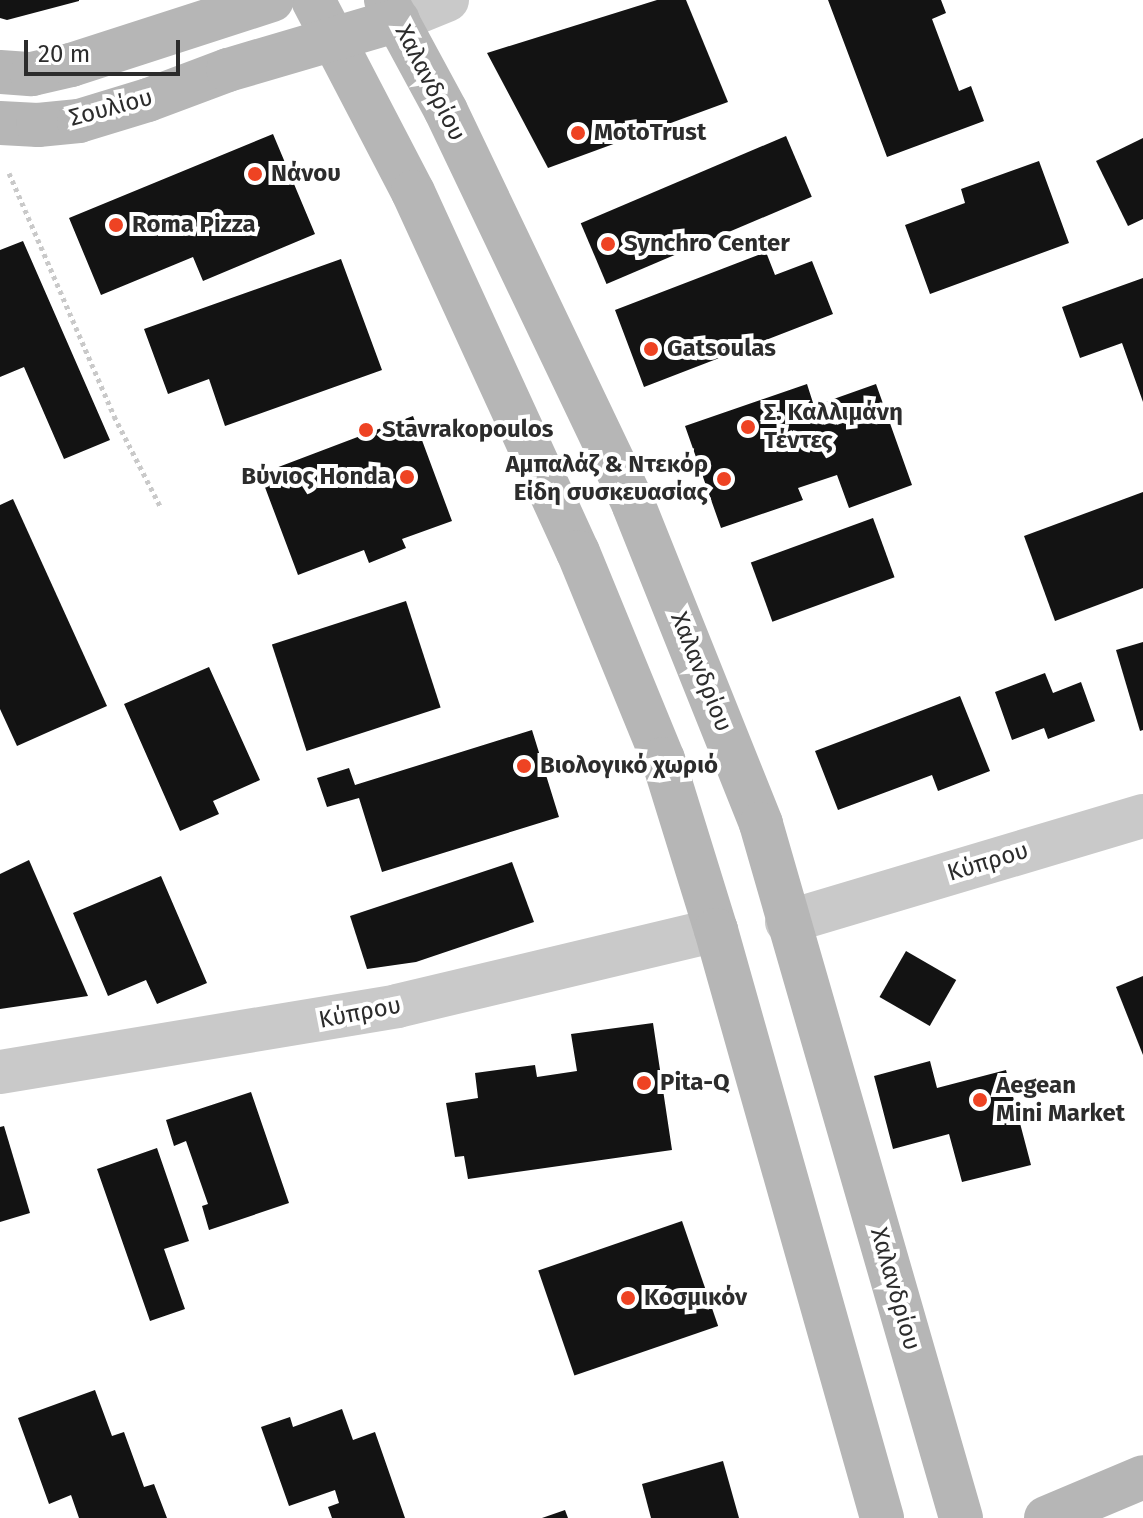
<!DOCTYPE html>
<html>
<head>
<meta charset="utf-8">
<style>
  body { margin:0 }
  #map { position:relative; width:1143px; height:1518px; overflow:hidden; background:#fff; font-family:"Fira Sans",sans-serif }
  div>[style] { position:absolute }
  .building>* { inset:0; background:#131313; transform-origin:0 0 }
  .path>* { height:5px; margin-top:-2.5px; transform-origin:0; background:repeating-linear-gradient(90deg,#c9c9c9 0 4px,transparent 0 8px) }
  .street>* { height:44px; margin:-22px; padding:0 22px; transform-origin:22px; border-radius:22px; background:#c9c9c9 }
  .secondary>* { height:44px; margin:-22px; padding:0 22px; transform-origin:22px; border-radius:22px; background:#b6b6b6 }
  .dots>* { width:22px; height:22px; translate:-50% -50%; box-sizing:border-box; border:4px solid #fff; border-radius:50% }
  span { translate:-50% -50%; white-space:nowrap; text-align:center; line-height:1.15; -webkit-text-stroke:8px #fff; paint-order:stroke }
  .street-label { font-size:24px; color:#2c2c2c }
  .poi-label { font-size:24px; color:#2c2c2c; font-weight:700 }
  .left { translate:0 -50%; text-align:left }
  .right { translate:-100% -50%; text-align:right }
  .scale { position:absolute; left:24px; top:40px; width:156px; height:36px; box-sizing:border-box; border:4px solid #2c2c2c; border-top:0; padding-left:10px; font-size:24px; line-height:28px; white-space:nowrap; color:#2c2c2c; -webkit-text-stroke:6px #fff; paint-order:stroke }
</style>
</head>
<body>
<div id="map">
  <div class="building">
    <div style="clip-path:polygon(0 0,79px 0,79px 1px,7px 20px,0 18px)"></div>
    <div style="clip-path:polygon(657px 0,686px 0,728px 102px,548px 168px,487px 53px)"></div>
    <div style="clip-path:polygon(828px 0,941px 0,946px 13px,932px 19px,959px 91px,971px 86px,984px 121px,887px 157px)"></div>
    <div style="clip-path:polygon(273px 134px,315px 234px,203px 281px,193px 257px,101px 295px,69px 218px)"></div>
    <div style="left:786px;top:136px;width:66px;height:223px;rotate:67deg"></div>
    <div style="clip-path:polygon(1143px 138px,1143px 219px,1128px 226px,1096px 161px)"></div>
    <div style="clip-path:polygon(1039px 161px,1069px 243px,930px 294px,905px 225px,965px 203px,961px 189px)"></div>
    <div style="clip-path:polygon(23px 241px,110px 440px,64px 459px,24px 367px,0 377px,0 250px)"></div>
    <div style="clip-path:polygon(766px 252px,775px 275px,812px 261px,833px 314px,644px 387px,615px 310px)"></div>
    <div style="clip-path:polygon(341px 259px,382px 370px,225px 426px,209px 379px,168px 394px,144px 329px)"></div>
    <div style="clip-path:polygon(1143px 278px,1143px 402px,1122px 343px,1080px 358px,1062px 307px)"></div>
    <div style="clip-path:polygon(807px 384px,814px 406px,876px 384px,912px 485px,849px 508px,837px 475px,798px 488px,803px 500px,721px 528px,685px 426px)"></div>
    <div style="clip-path:polygon(413px 416px,452px 521px,402px 539px,406px 548px,369px 563px,364px 550px,298px 575px,260px 474px)"></div>
    <div style="clip-path:polygon(1143px 492px,1143px 588px,1055px 621px,1024px 536px)"></div>
    <div style="clip-path:polygon(13px 499px,107px 706px,17px 746px,0 709px,0 505px)"></div>
    <div style="left:873px;top:518px;width:63px;height:130px;rotate:70deg"></div>
    <div style="left:406px;top:601px;width:112px;height:141px;rotate:72deg"></div>
    <div style="clip-path:polygon(1143px 642px,1143px 730px,1140px 731px,1116px 650px)"></div>
    <div style="clip-path:polygon(209px 667px,260px 780px,213px 801px,219px 814px,180px 831px,124px 704px)"></div>
    <div style="clip-path:polygon(1045px 673px,1053px 693px,1081px 682px,1095px 721px,1048px 739px,1044px 728px,1012px 740px,995px 692px)"></div>
    <div style="clip-path:polygon(960px 696px,990px 771px,938px 791px,932px 775px,838px 810px,815px 751px)"></div>
    <div style="clip-path:polygon(532px 730px,559px 817px,382px 872px,359px 798px,327px 807px,317px 778px,349px 768px,355px 785px)"></div>
    <div style="clip-path:polygon(29px 860px,88px 996px,0 1009px,0 874px)"></div>
    <div style="clip-path:polygon(512px 862px,534px 922px,416px 962px,367px 969px,350px 916px)"></div>
    <div style="clip-path:polygon(161px 876px,207px 983px,157px 1004px,146px 980px,108px 996px,73px 913px)"></div>
    <div style="left:906px;top:951px;width:58px;height:53px;rotate:30deg"></div>
    <div style="clip-path:polygon(1143px 976px,1143px 1055px,1116px 987px)"></div>
    <div style="clip-path:polygon(653px 1023px,672px 1150px,468px 1179px,464px 1156px,455px 1157px,446px 1103px,478px 1098px,475px 1073px,535px 1065px,537px 1077px,577px 1071px,571px 1034px)"></div>
    <div style="clip-path:polygon(930px 1061px,937px 1088px,1006px 1070px,1031px 1165px,962px 1182px,949px 1134px,893px 1149px,874px 1076px)"></div>
    <div style="clip-path:polygon(251px 1092px,289px 1203px,209px 1230px,202px 1206px,208px 1204px,186px 1141px,174px 1146px,166px 1120px)"></div>
    <div style="clip-path:polygon(4px 1126px,30px 1213px,0 1222px,0 1127px)"></div>
    <div style="clip-path:polygon(157px 1148px,189px 1241px,164px 1249px,185px 1309px,150px 1321px,97px 1169px)"></div>
    <div style="left:682px;top:1221px;width:111px;height:152px;rotate:71deg"></div>
    <div style="clip-path:polygon(95px 1390px,112px 1436px,124px 1432px,144px 1487px,154px 1484px,167px 1518px,79px 1518px,71px 1495px,49px 1504px,18px 1418px)"></div>
    <div style="clip-path:polygon(342px 1409px,353px 1440px,375px 1432px,405px 1518px,332px 1518px,328px 1507px,339px 1503px,335px 1490px,289px 1506px,261px 1427px,290px 1417px,293px 1427px)"></div>
    <div style="clip-path:polygon(723px 1461px,739px 1518px,651px 1518px,642px 1484px)"></div>
    <div style="clip-path:polygon(565px 1510px,568px 1518px,542px 1518px)"></div>
  </div>
  <div class="path">
    <div style="left:9px;top:173px;width:265px;rotate:66.6deg"></div>
    <div style="left:114px;top:416px;width:101px;rotate:62.9deg"></div>
  </div>
  <div class="street">
    <div style="left:398px;top:20px;width:53px;rotate:-22.2deg"></div>
    <div style="left:787px;top:922px;width:371px;rotate:-16.6deg"></div>
    <div style="left:0;top:1072px;width:402px;rotate:-9.4deg"></div>
    <div style="left:397px;top:1006px;width:328px;rotate:-13.4deg"></div>
  </div>
  <div class="secondary">
    <div style="left:313px;top:0;width:216px;rotate:62.5deg"></div>
    <div style="left:413px;top:192px;width:396px;rotate:65.4deg"></div>
    <div style="left:578px;top:552px;width:224px;rotate:67.7deg"></div>
    <div style="left:663px;top:759px;width:179px;rotate:72.8deg"></div>
    <div style="left:716px;top:930px;width:611px;rotate:74.23deg"></div>
    <div style="left:386px;top:0;width:126px;rotate:61.6deg"></div>
    <div style="left:446px;top:111px;width:437px;rotate:64.5deg"></div>
    <div style="left:634px;top:506px;width:342px;rotate:68.2deg"></div>
    <div style="left:761px;top:824px;width:722px;rotate:73.92deg"></div>
    <div style="left:0;top:72px;width:32px;rotate:4deg"></div>
    <div style="left:32px;top:74px;width:40px;rotate:-13deg"></div>
    <div style="left:71px;top:65px;width:211px;rotate:-17.9deg"></div>
    <div style="left:0;top:123px;width:38px;rotate:3deg"></div>
    <div style="left:38px;top:125px;width:41px;rotate:-5.6deg"></div>
    <div style="left:79px;top:121px;width:72px;rotate:-16.9deg"></div>
    <div style="left:148px;top:100px;width:85px;rotate:-20.6deg"></div>
    <div style="left:228px;top:70px;width:177px;rotate:-16.4deg"></div>
    <div style="left:1046px;top:1518px;width:105px;rotate:-22.9deg"></div>
  </div>
  <div class="dots">
    <div style="left:578px;top:133px;background:#ee4323"></div>
    <div style="left:255px;top:174px;background:#ee4323"></div>
    <div style="left:116px;top:225px;background:#ee4323"></div>
    <div style="left:608px;top:244px;background:#ee4323"></div>
    <div style="left:651px;top:349px;background:#ee4323"></div>
    <div style="left:748px;top:427px;background:#ee4323"></div>
    <div style="left:366px;top:430px;background:#ee4323"></div>
    <div style="left:407px;top:477px;background:#ee4323"></div>
    <div style="left:724px;top:479px;background:#ee4323"></div>
    <div style="left:524px;top:766px;background:#ee4323"></div>
    <div style="left:644px;top:1083px;background:#ee4323"></div>
    <div style="left:980px;top:1100px;background:#ee4323"></div>
    <div style="left:628px;top:1298px;background:#ee4323"></div>
  </div>
  <div class="street-label">
    <span style="left:430px;top:83px;rotate:63deg">Χαλανδρίου</span>
    <span style="left:111px;top:108px;rotate:-15deg">Σουλίου</span>
    <span style="left:701px;top:672px;rotate:68deg">Χαλανδρίου</span>
    <span style="left:988px;top:862px;rotate:-17deg">Κύπρου</span>
    <span style="left:360px;top:1013px;rotate:-11deg">Κύπρου</span>
    <span style="left:895px;top:1289px;rotate:74deg">Χαλανδρίου</span>
  </div>
  <div class="poi-label">
    <span class="left" style="left:594px;top:133px">MotoTrust</span>
    <span class="left" style="left:271px;top:174px">Νάνου</span>
    <span class="left" style="left:132px;top:225px">Roma Pizza</span>
    <span class="left" style="left:624px;top:244px">Synchro Center</span>
    <span class="left" style="left:667px;top:349px">Gatsoulas</span>
    <span class="left" style="left:764px;top:427px">Σ. Καλλιμάνη<br>Τέντες</span>
    <span class="left" style="left:382px;top:430px">Stavrakopoulos</span>
    <span class="right" style="left:708px;top:479px">Αμπαλάζ &amp; Ντεκόρ<br>Είδη συσκευασίας</span>
    <span class="right" style="left:391px;top:477px">Βύνιος Honda</span>
    <span class="left" style="left:540px;top:766px">Βιολογικό χωριό</span>
    <span class="left" style="left:660px;top:1083px">Pita-Q</span>
    <span class="left" style="left:996px;top:1100px">Aegean<br>Mini Market</span>
    <span class="left" style="left:644px;top:1298px">Κοσμικόν</span>
  </div>
  <div class="scale">20 m</div>
</div>
</body>
</html>
